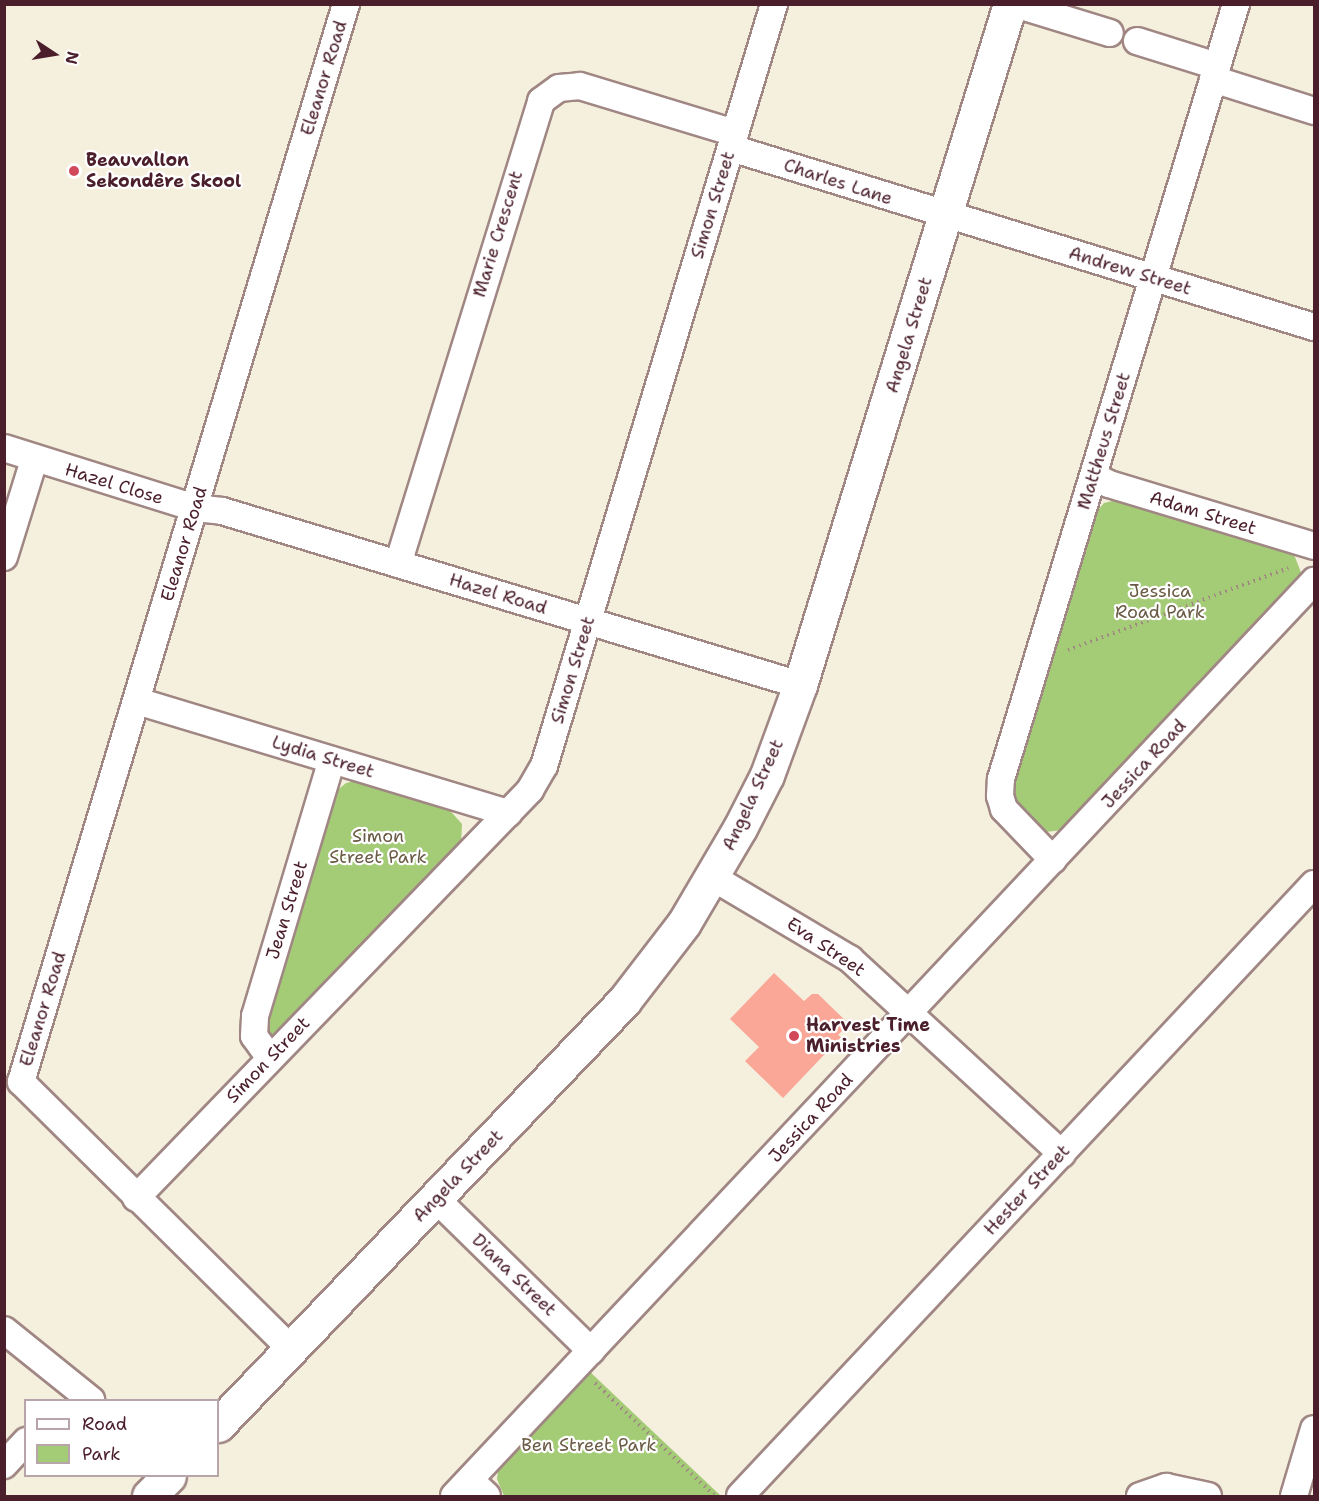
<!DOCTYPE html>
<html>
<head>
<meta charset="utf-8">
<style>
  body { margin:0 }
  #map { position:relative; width:1319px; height:1501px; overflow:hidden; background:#f5efde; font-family:"Shantell Sans",sans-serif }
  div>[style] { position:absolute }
  .green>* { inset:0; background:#a4cb76 }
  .building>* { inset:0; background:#faa797 }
  .path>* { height:4px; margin-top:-2px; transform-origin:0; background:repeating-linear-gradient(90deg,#a08784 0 1.5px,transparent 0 6px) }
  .roads { filter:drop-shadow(2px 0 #a08784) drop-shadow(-2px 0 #a08784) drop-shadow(0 2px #a08784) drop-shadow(0 -2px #a08784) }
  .minor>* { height:26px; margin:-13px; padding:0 13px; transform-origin:13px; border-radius:13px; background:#fff }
  .tertiary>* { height:33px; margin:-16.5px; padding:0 16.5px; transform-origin:16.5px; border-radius:16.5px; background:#fff }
  .dots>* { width:16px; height:16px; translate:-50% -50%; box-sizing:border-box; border:3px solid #fff; border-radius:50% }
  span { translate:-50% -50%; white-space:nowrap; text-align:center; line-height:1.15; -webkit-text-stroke:4.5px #fff; paint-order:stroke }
  .street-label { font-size:18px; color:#4a1f2b }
  .poi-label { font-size:18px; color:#4a1f2b; font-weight:700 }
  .left { translate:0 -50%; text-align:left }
  .park-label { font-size:18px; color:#6a5b45 }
  .frame { position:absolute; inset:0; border:6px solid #4a1f2b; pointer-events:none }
  .legend { position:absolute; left:24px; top:1399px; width:195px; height:78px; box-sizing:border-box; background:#fff; border:2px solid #b7a5aa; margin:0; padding:8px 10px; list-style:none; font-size:18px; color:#4a1f2b }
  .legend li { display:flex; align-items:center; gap:12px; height:30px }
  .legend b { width:30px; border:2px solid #b7a5aa }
  .north { position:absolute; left:24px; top:24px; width:60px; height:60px; -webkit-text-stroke:4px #fff; paint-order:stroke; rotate:102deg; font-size:16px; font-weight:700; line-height:24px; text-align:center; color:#4a1f2b }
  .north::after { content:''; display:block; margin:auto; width:21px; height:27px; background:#4a1f2b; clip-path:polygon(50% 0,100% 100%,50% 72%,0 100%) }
</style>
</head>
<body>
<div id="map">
  <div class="green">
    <div style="clip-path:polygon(1121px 499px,1293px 552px,1302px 575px,1063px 830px,1045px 832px,1025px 819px,1011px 797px,1012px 781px,1093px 516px,1104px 503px)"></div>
    <div style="clip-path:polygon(360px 780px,445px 805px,462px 824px,461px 844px,277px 1037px,271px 1038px,267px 1036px,263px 1024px,334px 793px,346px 783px)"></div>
    <div style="clip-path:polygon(588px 1370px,721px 1496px,504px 1496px,497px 1479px,499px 1464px)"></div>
  </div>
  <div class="building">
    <div style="clip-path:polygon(774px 973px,804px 1001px,812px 994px,818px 994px,849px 1024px,838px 1035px,841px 1037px,783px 1098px,745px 1061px,759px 1047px,730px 1019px)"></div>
  </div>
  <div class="path">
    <div style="left:1068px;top:650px;width:235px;rotate:-20.4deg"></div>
    <div style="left:595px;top:1383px;width:163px;rotate:43.3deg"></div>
  </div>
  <div class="roads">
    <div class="minor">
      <div style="left:1015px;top:4px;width:99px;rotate:17deg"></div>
      <div style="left:1137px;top:41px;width:84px;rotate:17.4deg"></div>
      <div style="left:1213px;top:79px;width:106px;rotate:17.6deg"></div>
      <div style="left:731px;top:148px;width:610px;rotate:17.07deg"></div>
      <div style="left:4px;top:448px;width:200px;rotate:17.4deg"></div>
      <div style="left:195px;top:508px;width:27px;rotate:6deg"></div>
      <div style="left:222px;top:511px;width:604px;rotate:16.75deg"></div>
      <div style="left:1094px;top:476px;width:17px;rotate:28deg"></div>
      <div style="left:1109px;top:484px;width:214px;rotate:16.8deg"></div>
      <div style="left:4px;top:557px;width:102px;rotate:-72.8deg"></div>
      <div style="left:398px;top:564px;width:485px;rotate:-72.8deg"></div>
      <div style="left:541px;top:101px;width:22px;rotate:-36deg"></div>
      <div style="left:559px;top:88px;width:21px;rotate:-5deg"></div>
      <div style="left:580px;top:86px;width:162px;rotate:16.9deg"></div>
      <div style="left:137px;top:701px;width:388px;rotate:16.8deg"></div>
      <div style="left:1053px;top:860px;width:71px;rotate:-133.9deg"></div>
      <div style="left:1004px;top:809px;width:14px;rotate:-107deg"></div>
      <div style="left:1000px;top:796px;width:17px;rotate:-87deg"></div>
      <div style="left:1001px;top:779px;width:810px;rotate:-73.13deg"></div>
      <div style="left:712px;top:877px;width:161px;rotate:30.7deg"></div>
      <div style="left:850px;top:959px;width:288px;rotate:42.6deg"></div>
      <div style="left:270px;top:1058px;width:27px;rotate:-126deg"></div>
      <div style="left:254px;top:1036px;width:20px;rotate:-87deg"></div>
      <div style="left:255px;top:1016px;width:267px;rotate:-73.3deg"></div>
      <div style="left:136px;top:1198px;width:535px;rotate:-45.98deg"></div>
      <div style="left:508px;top:813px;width:32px;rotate:-46deg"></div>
      <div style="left:530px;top:790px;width:28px;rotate:-60deg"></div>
      <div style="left:544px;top:766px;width:796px;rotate:-73.2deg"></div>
      <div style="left:436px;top:1199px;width:217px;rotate:44.4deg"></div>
      <div style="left:4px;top:1330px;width:112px;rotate:38.8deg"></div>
      <div style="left:291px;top:1349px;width:380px;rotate:-135.3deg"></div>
      <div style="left:21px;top:1082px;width:1126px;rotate:-73.22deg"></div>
      <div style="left:4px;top:1465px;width:33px;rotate:-47deg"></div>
      <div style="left:470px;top:1480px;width:23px;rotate:43deg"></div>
      <div style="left:454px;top:1496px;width:1256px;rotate:-46.77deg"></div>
      <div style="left:740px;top:1496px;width:839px;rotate:-46.84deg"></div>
      <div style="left:1140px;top:1496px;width:28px;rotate:-19deg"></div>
      <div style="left:1166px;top:1487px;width:43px;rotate:12.1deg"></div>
      <div style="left:1294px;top:1496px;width:70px;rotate:-73.4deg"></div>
    </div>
    <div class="tertiary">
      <div style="left:218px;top:1425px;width:587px;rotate:-46.24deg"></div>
      <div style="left:624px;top:1001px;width:98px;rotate:-52.4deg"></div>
      <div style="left:684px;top:923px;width:110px;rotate:-59.5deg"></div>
      <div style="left:740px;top:828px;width:59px;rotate:-63deg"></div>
      <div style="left:767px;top:775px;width:96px;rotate:-69.9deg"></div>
      <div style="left:800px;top:685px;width:713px;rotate:-72.86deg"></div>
      <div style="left:149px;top:1496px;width:28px;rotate:-45deg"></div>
    </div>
  </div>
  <div class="dots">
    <div style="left:74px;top:171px;background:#d1495b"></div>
    <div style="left:794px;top:1036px;background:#d1495b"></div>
  </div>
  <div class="street-label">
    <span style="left:324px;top:78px;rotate:-73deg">Eleanor Road</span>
    <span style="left:838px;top:182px;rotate:18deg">Charles Lane</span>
    <span style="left:713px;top:205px;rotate:-73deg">Simon Street</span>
    <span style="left:498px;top:234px;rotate:-73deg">Marie Crescent</span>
    <span style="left:1130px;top:271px;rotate:17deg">Andrew Street</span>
    <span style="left:909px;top:335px;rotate:-73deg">Angela Street</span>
    <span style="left:1104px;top:441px;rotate:-73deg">Mattheus Street</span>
    <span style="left:114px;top:484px;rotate:17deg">Hazel Close</span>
    <span style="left:1203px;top:513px;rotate:17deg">Adam Street</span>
    <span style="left:184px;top:544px;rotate:-73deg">Eleanor Road</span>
    <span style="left:498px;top:594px;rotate:17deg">Hazel Road</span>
    <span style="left:573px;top:670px;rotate:-73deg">Simon Street</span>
    <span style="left:323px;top:757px;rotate:17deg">Lydia Street</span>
    <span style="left:1144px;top:764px;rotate:-47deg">Jessica Road</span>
    <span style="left:753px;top:795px;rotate:-65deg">Angela Street</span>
    <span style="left:287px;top:910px;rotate:-73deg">Jean Street</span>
    <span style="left:826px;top:947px;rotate:34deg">Eva Street</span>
    <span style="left:43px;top:1009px;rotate:-73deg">Eleanor Road</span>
    <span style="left:268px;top:1060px;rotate:-46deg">Simon Street</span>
    <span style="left:811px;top:1118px;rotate:-47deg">Jessica Road</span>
    <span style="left:458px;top:1176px;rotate:-46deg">Angela Street</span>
    <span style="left:1027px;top:1190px;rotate:-47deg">Hester Street</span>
    <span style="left:514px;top:1275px;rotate:44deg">Diana Street</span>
  </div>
  <div class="poi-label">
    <span class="left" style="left:86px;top:171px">Beauvallon<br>Sekondêre Skool</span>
    <span class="left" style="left:806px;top:1036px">Harvest Time<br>Ministries</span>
  </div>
  <div class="park-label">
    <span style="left:1160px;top:602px">Jessica<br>Road Park</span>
    <span style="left:378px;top:847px">Simon<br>Street Park</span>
    <span style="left:589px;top:1445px">Ben Street Park</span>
  </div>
  <div class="frame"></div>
  <ul class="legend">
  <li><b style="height:8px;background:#fff"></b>Road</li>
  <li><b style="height:16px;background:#a4cb76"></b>Park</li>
  </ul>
  <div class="north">N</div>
</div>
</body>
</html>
